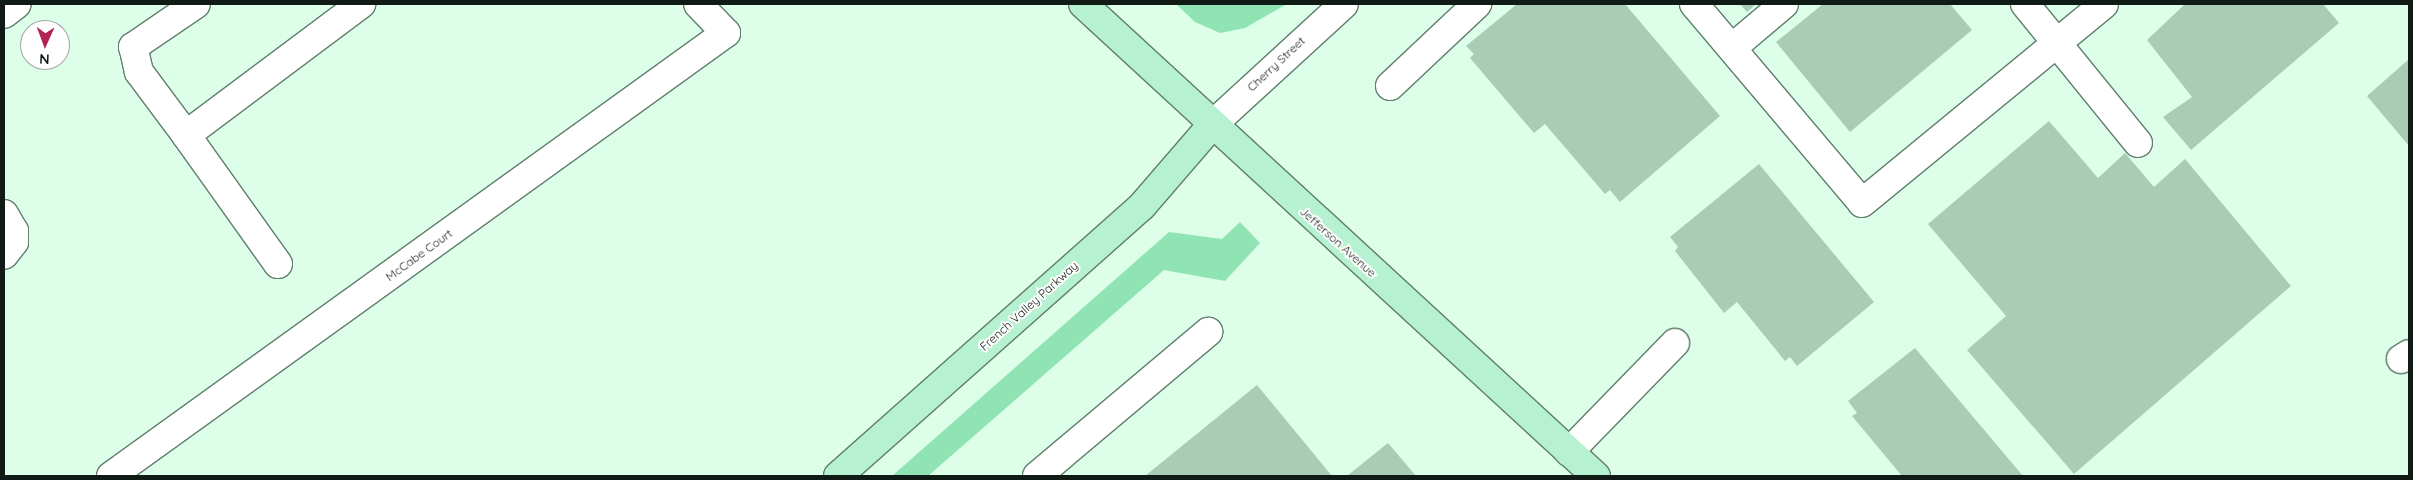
<!DOCTYPE html>
<html>
<head>
<meta charset="utf-8">
<style>
  body { margin:0 }
  #map { position:relative; width:2413px; height:480px; overflow:hidden; background:#ddffea; font-family:Quicksand,sans-serif }
  div>[style] { position:absolute }
  .green>* { inset:0; background:#90e3b3 }
  .building>* { inset:0; background:#aacbb6 }
  .roads { filter:drop-shadow(1px 0 #617f6d) drop-shadow(-1px 0 #617f6d) drop-shadow(0 1px #617f6d) drop-shadow(0 -1px #617f6d) }
  .minor>* { height:28px; margin:-14px; padding:0 14px; transform-origin:14px; border-radius:14px; background:#fff }
  .major>* { height:28px; margin:-14px; padding:0 14px; transform-origin:14px; border-radius:14px; background:#b6f2d1 }
  span { translate:-50% -50%; white-space:nowrap; text-align:center; line-height:1.15; -webkit-text-stroke:4px #fff; paint-order:stroke }
  .street-label { font-size:12px; color:#0f1b14 }
  .frame { position:absolute; inset:0; border:5px solid #0f1b14; pointer-events:none }
  .north { position:absolute; left:20px; top:20px; width:50px; height:50px; box-sizing:border-box; background:#fff; border:1px solid #9fa4a1; border-radius:50%; rotate:182deg; font-size:14px; font-weight:700; line-height:20px; text-align:center; color:#0f1b14 }
  .north::after { content:''; display:block; margin:auto; width:18px; height:22px; background:#b32352; clip-path:polygon(50% 0,100% 100%,50% 72%,0 100%) }
</style>
</head>
<body>
<div id="map">
  <div class="green">
    <div style="clip-path:polygon(1176px 4px,1287px 4px,1245px 28px,1220px 33px,1195px 22px)"></div>
    <div style="clip-path:polygon(1240px 222px,1260px 243px,1225px 281px,1164px 270px,928px 476px,892px 476px,1169px 232px,1222px 239px)"></div>
  </div>
  <div class="building">
    <div style="clip-path:polygon(1517px 4px,1625px 4px,1720px 116px,1620px 202px,1610px 190px,1605px 194px,1545px 124px,1534px 133px,1470px 58px,1474px 54px,1466px 46px)"></div>
    <div style="clip-path:polygon(1740px 4px,1756px 4px,1747px 12px)"></div>
    <div style="clip-path:polygon(1823px 4px,1950px 4px,1972px 30px,1850px 132px,1776px 42px)"></div>
    <div style="clip-path:polygon(2185px 4px,2323px 4px,2339px 23px,2191px 150px,2163px 117px,2192px 97px,2147px 40px)"></div>
    <div style="clip-path:polygon(2409px 59px,2409px 146px,2367px 96px)"></div>
    <div style="clip-path:polygon(2049px 121px,2098px 178px,2125px 153px,2154px 187px,2185px 159px,2291px 286px,2074px 474px,1967px 350px,2006px 316px,1928px 224px)"></div>
    <div style="clip-path:polygon(1759px 164px,1874px 302px,1797px 366px,1790px 357px,1785px 361px,1737px 302px,1724px 313px,1675px 251px,1678px 247px,1670px 237px)"></div>
    <div style="clip-path:polygon(1915px 348px,2023px 476px,1902px 476px,1852px 416px,1857px 413px,1848px 401px)"></div>
    <div style="clip-path:polygon(1257px 385px,1332px 476px,1145px 476px)"></div>
    <div style="clip-path:polygon(1388px 443px,1416px 476px,1347px 476px)"></div>
  </div>
  <div class="roads">
    <div class="minor">
      <div style="left:1694px;top:4px;width:260px;rotate:49.8deg"></div>
      <div style="left:1862px;top:203px;width:313px;rotate:-39.4deg"></div>
      <div style="left:2025px;top:4px;width:179px;rotate:50.9deg"></div>
      <div style="left:4px;top:14px;width:16px;rotate:-38deg"></div>
      <div style="left:1732px;top:48px;width:68px;rotate:-40.2deg"></div>
      <div style="left:1390px;top:86px;width:120px;rotate:-43.3deg"></div>
      <div style="left:1211px;top:126px;width:180px;rotate:-42.5deg"></div>
      <div style="left:186px;top:135px;width:79px;rotate:-126.7deg"></div>
      <div style="left:139px;top:72px;width:26px;rotate:-103deg"></div>
      <div style="left:133px;top:47px;width:76px;rotate:-34.3deg"></div>
      <div style="left:4px;top:214px;width:20px;rotate:60deg"></div>
      <div style="left:14px;top:231px;width:11px;rotate:90deg"></div>
      <div style="left:14px;top:242px;width:16px;rotate:128deg"></div>
      <div style="left:278px;top:264px;width:158px;rotate:-125.5deg"></div>
      <div style="left:186px;top:135px;width:219px;rotate:-36.8deg"></div>
      <div style="left:2401px;top:359px;width:9px;rotate:-32deg"></div>
      <div style="left:1569px;top:452px;width:152px;rotate:-45.8deg"></div>
      <div style="left:111px;top:476px;width:758px;rotate:-35.77deg"></div>
      <div style="left:726px;top:33px;width:40px;rotate:-134deg"></div>
      <div style="left:1037px;top:476px;width:224px;rotate:-40.1deg"></div>
    </div>
    <div class="major">
      <div style="left:1083px;top:4px;width:697px;rotate:42.62deg"></div>
      <div style="left:838px;top:476px;width:407px;rotate:-41.6deg"></div>
      <div style="left:1142px;top:206px;width:106px;rotate:-49.2deg"></div>
    </div>
  </div>
  <div class="street-label">
    <span style="left:1276px;top:64px;rotate:-43deg">Cherry Street</span>
    <span style="left:1338px;top:242px;rotate:42deg">Jefferson Avenue</span>
    <span style="left:419px;top:255px;rotate:-36deg">McCabe Court</span>
    <span style="left:1029px;top:306px;rotate:-42deg">French Valley Parkway</span>
  </div>
  <div class="frame"></div>
  <div class="north">N</div>
</div>
</body>
</html>
